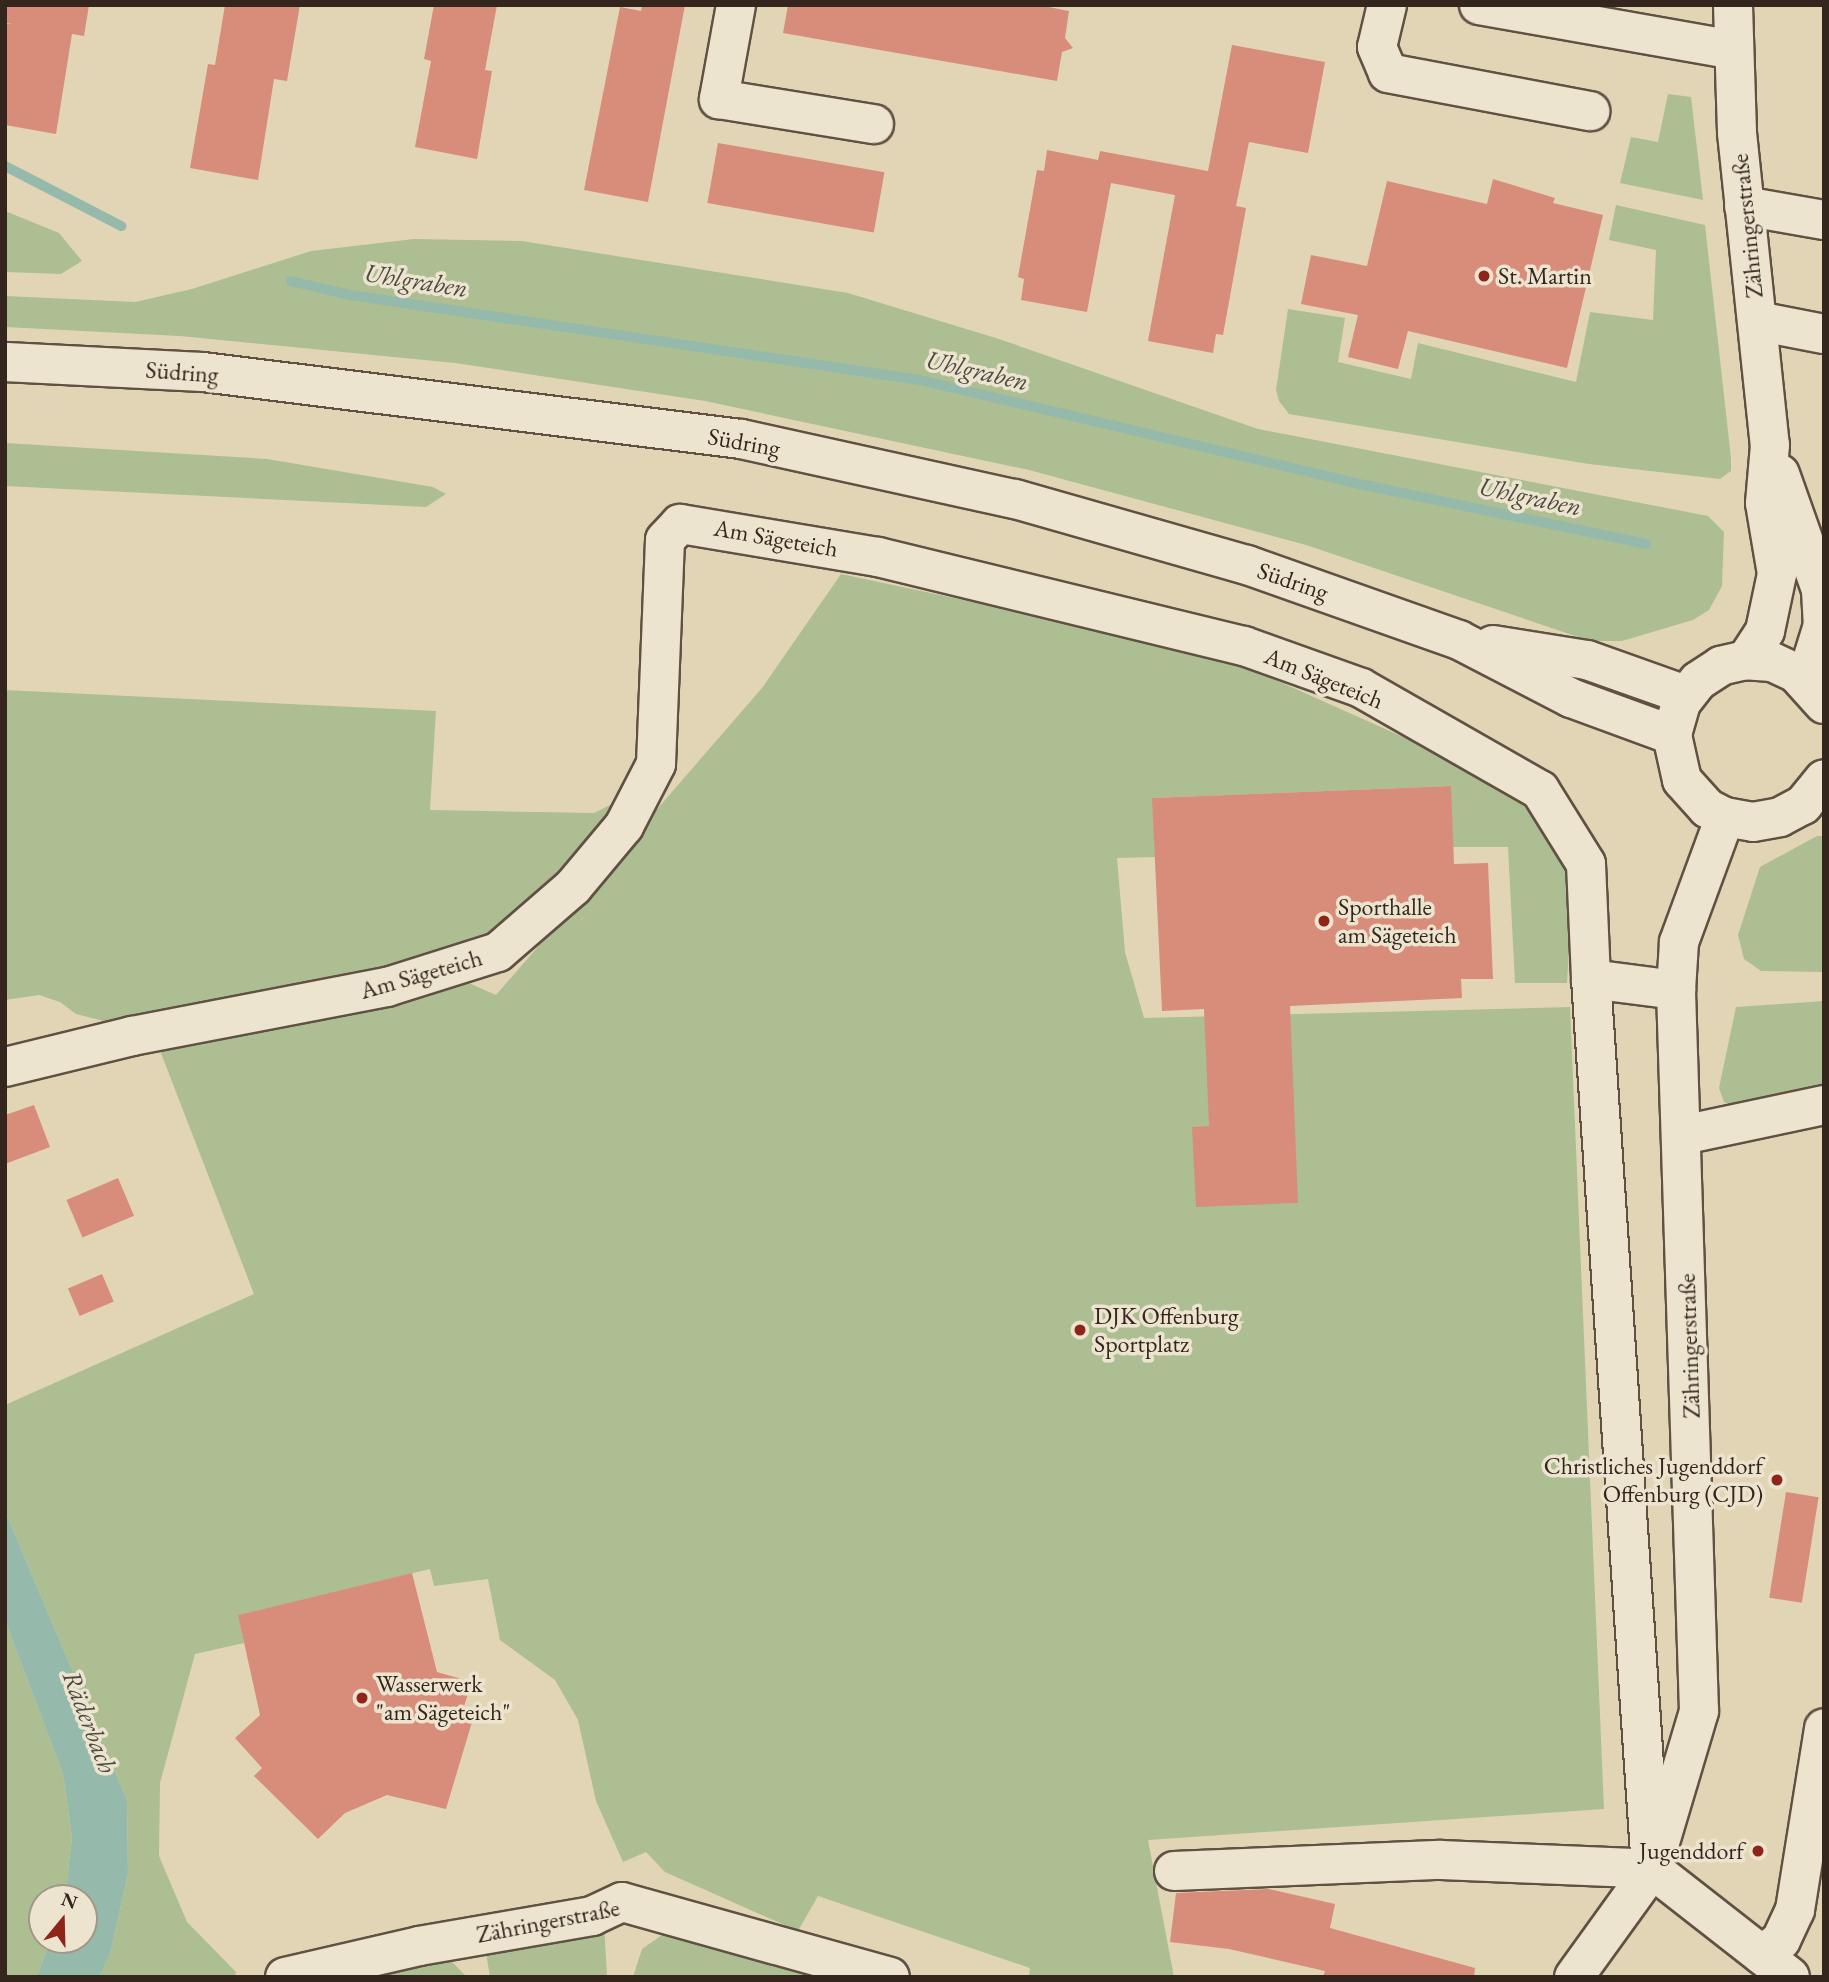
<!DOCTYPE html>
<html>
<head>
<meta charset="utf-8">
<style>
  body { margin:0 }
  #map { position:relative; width:1829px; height:1982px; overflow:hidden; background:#e2d5b5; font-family:"EB Garamond",serif }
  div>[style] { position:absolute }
  .green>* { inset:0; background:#adbe92 }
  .water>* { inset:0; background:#95b9ab }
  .stream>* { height:10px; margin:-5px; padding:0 5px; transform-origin:5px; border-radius:5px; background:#95b9ab }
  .building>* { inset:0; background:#d78d7a; transform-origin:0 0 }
  .roads { filter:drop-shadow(2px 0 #605143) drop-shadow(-2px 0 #605143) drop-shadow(0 2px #605143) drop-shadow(0 -2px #605143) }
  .minor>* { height:38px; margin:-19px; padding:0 19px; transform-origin:19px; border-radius:19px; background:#ece4cf }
  .dots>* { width:19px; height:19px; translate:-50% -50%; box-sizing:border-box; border:4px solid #ece4cf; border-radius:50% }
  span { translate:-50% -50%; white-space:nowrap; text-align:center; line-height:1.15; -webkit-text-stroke:7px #ece4cf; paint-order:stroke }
  .street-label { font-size:24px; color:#34251d }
  .poi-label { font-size:24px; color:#34251d }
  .left { translate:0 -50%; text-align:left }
  .right { translate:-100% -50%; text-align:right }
  .water-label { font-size:26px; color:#4c4a40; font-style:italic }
  .frame { position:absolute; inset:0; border:7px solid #34251d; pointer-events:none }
  .north { position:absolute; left:28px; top:1884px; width:70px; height:70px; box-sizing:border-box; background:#ece4cf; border:2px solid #a29888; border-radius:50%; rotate:19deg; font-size:19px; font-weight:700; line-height:28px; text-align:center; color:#34251d }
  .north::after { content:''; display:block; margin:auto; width:24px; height:32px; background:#8f2418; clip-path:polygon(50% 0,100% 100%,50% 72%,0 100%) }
</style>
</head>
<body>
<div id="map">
  <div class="green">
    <div style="clip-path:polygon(1668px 94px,1691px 97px,1703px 200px,1620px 183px,1631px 137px,1658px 142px)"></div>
    <div style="clip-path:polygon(1616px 205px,1705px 225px,1731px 458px,1731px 471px,1720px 479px,1589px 464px,1289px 414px,1279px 401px,1276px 390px,1288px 309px,1345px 318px,1338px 362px,1411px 379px,1418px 343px,1576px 382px,1590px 312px,1653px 320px,1656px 250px,1609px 240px)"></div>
    <div style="clip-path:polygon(5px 211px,59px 233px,82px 261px,61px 274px,5px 272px)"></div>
    <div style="clip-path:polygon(414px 239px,522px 241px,848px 293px,999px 339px,1258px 429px,1708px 516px,1724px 532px,1722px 586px,1709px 610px,1693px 620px,1622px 641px,1590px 641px,1306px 545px,1029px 470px,705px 401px,455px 363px,180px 336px,5px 327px,5px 296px,135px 302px,192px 289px,311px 251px)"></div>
    <div style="clip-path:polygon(5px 443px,267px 459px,433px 487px,446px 494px,426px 507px,5px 486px)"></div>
    <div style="clip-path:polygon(841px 574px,1096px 628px,1251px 669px,1448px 757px,1522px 804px,1555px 843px,1573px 886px,1567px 983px,1515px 983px,1508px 847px,1453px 847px,1450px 786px,1153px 798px,1155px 857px,1117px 858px,1125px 952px,1144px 1018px,1570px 1007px,1604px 1809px,1148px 1840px,1174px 1977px,1029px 1977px,1030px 1968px,818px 1896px,798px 1931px,665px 1872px,646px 1852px,623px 1862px,596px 1801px,578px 1720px,555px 1680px,500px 1640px,488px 1579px,434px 1586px,430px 1569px,239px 1615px,244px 1643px,195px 1654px,160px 1783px,159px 1856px,187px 1922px,236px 1972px,235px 1977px,99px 1977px,110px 1954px,128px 1874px,127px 1800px,5px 1511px,5px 1405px,254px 1294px,159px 1048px,462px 980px,496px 995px,762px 688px)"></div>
    <div style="clip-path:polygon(5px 690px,436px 711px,430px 810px,594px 813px,622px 799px,556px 888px,482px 944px,135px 1029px,76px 1014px,60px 1002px,39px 995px,5px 1000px)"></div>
    <div style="clip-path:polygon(1817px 836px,1824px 836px,1824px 972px,1761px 971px,1744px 959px,1738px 935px,1760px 867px)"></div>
    <div style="clip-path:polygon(1824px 1001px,1824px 1084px,1743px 1110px,1724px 1102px,1719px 1088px,1736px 1007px)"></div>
    <div style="clip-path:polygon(5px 1620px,63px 1774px,72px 1837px,65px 1898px,42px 1898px,42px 1940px,50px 1940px,37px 1977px,5px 1977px)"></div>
    <div style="clip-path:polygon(604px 1922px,607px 1977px,490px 1977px,486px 1953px)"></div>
    <div style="clip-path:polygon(694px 1934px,848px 1977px,633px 1977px,642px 1949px,662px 1935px)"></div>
    <div style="clip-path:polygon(448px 1958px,467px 1977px,368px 1977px)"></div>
  </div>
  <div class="water">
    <div style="clip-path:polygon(5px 1511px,127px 1800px,128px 1874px,110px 1954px,99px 1977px,37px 1977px,50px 1940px,84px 1940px,84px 1898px,65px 1898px,72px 1837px,63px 1774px,5px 1620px)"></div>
  </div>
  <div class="stream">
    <div style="left:5px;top:166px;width:131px;rotate:27.3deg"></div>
    <div style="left:291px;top:281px;width:61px;rotate:13.3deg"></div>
    <div style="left:350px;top:295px;width:576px;rotate:8.48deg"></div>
    <div style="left:920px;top:380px;width:461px;rotate:13.3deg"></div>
    <div style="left:1369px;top:486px;width:283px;rotate:11.8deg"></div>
  </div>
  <div class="building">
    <div style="clip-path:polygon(5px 5px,89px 5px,84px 36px,72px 34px,56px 134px,5px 125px,5px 24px,13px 24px,5px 23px)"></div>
    <div style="clip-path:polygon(225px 5px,300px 5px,287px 81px,274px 79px,258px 180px,190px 168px,208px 64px,215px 65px)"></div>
    <div style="clip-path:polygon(434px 5px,497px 5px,485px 70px,492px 71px,477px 159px,415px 147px,431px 61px,424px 59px)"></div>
    <div style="clip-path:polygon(642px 5px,685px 5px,648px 202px,584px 190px,620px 7px,641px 11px)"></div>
    <div style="clip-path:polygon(788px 5px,1039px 5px,1069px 11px,1065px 38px,1073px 48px,1062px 52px,1057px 81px,783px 33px)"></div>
    <div style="clip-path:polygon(1232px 45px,1325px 62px,1308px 153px,1249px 142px,1236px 206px,1246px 208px,1223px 335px,1216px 334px,1213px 353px,1148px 341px,1175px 195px,1111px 183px,1087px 312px,1021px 300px,1024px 279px,1018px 277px,1037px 170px,1044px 171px,1047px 150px,1098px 160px,1100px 151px,1208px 171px)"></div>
    <div style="left:718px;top:143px;width:169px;height:61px;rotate:10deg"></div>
    <div style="clip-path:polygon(1493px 179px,1555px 198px,1553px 203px,1603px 215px,1567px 368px,1408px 331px,1398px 369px,1348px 357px,1358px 315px,1301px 304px,1311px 255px,1367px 266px,1387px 181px,1487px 204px)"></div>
    <div style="clip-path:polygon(1451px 786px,1454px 864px,1488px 863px,1493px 979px,1461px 979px,1462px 998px,1290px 1006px,1298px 1203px,1196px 1207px,1192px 1127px,1209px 1126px,1204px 1009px,1162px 1011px,1152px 798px)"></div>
    <div style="clip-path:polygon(34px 1105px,50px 1147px,5px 1164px,5px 1115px)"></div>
    <div style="left:118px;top:1178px;width:41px;height:56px;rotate:67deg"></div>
    <div style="left:102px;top:1274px;width:30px;height:37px;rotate:67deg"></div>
    <div style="left:1786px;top:1492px;width:33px;height:107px;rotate:9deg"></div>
    <div style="clip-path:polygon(412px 1573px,437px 1672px,472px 1682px,460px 1718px,472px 1722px,446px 1809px,387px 1795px,345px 1813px,318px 1839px,254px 1776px,262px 1768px,235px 1738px,260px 1715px,238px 1615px)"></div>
    <div style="clip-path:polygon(1269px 1889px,1335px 1904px,1330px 1928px,1475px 1968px,1474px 1977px,1323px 1977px,1325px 1971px,1229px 1949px,1170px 1942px,1176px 1893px)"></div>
  </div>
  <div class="roads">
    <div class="minor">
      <div style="left:736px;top:5px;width:96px;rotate:100.3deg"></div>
      <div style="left:719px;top:99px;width:157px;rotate:9.2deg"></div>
      <div style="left:1387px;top:5px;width:43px;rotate:103.4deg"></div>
      <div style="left:1377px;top:47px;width:28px;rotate:67deg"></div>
      <div style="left:1388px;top:73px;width:206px;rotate:10.7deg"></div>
      <div style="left:1479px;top:5px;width:258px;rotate:10deg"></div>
      <div style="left:1733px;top:5px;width:128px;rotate:88.2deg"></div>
      <div style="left:1737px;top:133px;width:314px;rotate:84deg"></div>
      <div style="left:1770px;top:445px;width:58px;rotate:94.9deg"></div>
      <div style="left:1765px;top:503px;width:72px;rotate:80.4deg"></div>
      <div style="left:1777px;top:574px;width:58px;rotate:101.9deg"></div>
      <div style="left:1765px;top:631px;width:35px;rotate:123deg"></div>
      <div style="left:1744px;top:206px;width:81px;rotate:9.9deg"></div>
      <div style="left:1757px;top:321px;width:68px;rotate:11deg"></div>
      <div style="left:5px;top:362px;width:198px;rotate:2.9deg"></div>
      <div style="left:203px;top:372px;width:542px;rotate:7.1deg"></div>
      <div style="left:741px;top:439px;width:280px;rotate:12.4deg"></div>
      <div style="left:1015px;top:499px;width:241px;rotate:15.9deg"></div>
      <div style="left:1247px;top:565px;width:225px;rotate:19.5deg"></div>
      <div style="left:1459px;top:640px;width:126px;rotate:27.4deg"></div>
      <div style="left:1571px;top:698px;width:108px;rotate:20.1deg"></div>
      <div style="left:1780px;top:474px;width:123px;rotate:70.5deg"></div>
      <div style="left:1821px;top:590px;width:35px;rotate:87deg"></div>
      <div style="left:1823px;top:625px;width:58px;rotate:107.2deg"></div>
      <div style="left:1493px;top:645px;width:95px;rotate:9.1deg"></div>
      <div style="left:1587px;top:660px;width:105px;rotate:19.5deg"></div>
      <div style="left:1824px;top:704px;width:42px;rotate:-132.1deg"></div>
      <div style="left:1796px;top:673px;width:26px;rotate:-155deg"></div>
      <div style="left:1772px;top:662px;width:26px;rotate:-176deg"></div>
      <div style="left:1746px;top:660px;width:26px;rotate:167deg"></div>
      <div style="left:1721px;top:666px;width:27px;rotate:147deg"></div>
      <div style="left:1698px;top:681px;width:28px;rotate:128deg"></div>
      <div style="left:1681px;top:703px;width:33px;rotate:106deg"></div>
      <div style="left:1672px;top:735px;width:46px;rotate:77.5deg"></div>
      <div style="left:1682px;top:780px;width:38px;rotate:48deg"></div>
      <div style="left:1707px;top:808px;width:20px;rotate:27deg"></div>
      <div style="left:1725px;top:817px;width:28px;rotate:10deg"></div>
      <div style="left:1753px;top:822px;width:27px;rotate:-10deg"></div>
      <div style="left:1780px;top:817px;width:26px;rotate:-28deg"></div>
      <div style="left:1803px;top:805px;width:33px;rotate:-51deg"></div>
      <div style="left:1591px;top:979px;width:876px;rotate:86.14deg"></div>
      <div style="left:5px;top:1067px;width:131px;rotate:-13.7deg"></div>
      <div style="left:132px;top:1036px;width:260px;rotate:-10.9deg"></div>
      <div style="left:387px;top:987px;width:116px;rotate:-17.5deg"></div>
      <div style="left:498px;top:952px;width:99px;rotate:-40.9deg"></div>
      <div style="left:573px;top:887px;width:80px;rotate:-50.1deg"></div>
      <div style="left:624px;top:826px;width:70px;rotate:-62.7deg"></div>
      <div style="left:656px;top:764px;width:224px;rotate:-87.7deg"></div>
      <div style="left:665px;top:540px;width:22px;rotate:-47deg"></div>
      <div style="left:680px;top:524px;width:201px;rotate:9.5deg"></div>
      <div style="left:878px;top:557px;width:377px;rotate:13.7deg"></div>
      <div style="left:1244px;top:646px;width:124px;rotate:19.7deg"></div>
      <div style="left:1361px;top:688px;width:206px;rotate:29.7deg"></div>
      <div style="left:1540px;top:790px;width:87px;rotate:58.1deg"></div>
      <div style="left:1586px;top:864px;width:115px;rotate:87.5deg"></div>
      <div style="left:1591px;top:979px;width:86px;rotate:7.4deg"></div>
      <div style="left:1683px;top:1135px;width:144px;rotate:-12deg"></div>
      <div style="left:1174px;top:1871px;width:267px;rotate:-2.4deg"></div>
      <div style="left:1441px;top:1860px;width:211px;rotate:2.4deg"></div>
      <div style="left:1652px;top:1869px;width:175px;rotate:38deg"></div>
      <div style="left:1762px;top:1955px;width:24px;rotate:-38deg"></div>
      <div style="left:1781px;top:1940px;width:33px;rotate:-65deg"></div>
      <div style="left:1795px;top:1910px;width:184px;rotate:-80.9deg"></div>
      <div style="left:285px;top:1977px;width:138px;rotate:-13deg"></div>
      <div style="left:419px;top:1946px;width:176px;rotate:-9.8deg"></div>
      <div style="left:592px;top:1916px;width:33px;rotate:-25deg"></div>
      <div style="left:622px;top:1902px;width:278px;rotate:15.6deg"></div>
      <div style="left:1574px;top:1977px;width:133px;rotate:-54.2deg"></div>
      <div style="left:1652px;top:1869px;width:165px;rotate:-73.4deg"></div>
      <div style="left:1699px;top:1711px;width:721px;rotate:-91.83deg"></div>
      <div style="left:1676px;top:990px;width:48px;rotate:-86.4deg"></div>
      <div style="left:1679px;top:942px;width:133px;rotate:-69.8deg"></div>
    </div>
  </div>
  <div class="dots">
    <div style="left:1484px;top:276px;background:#8f2418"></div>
    <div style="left:1324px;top:921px;background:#8f2418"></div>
    <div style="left:1080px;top:1330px;background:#8f2418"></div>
    <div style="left:1777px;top:1480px;background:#8f2418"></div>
    <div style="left:362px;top:1698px;background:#8f2418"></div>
    <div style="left:1758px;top:1851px;background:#8f2418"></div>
  </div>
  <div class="street-label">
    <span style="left:1747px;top:226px;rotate:-96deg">Zähringerstraße</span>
    <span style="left:182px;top:372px;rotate:4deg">Südring</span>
    <span style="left:744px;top:442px;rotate:10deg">Südring</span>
    <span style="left:776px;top:538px;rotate:10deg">Am Sägeteich</span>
    <span style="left:1293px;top:581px;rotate:19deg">Südring</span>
    <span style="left:1324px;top:678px;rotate:22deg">Am Sägeteich</span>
    <span style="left:421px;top:974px;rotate:-16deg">Am Sägeteich</span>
    <span style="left:1689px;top:1346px;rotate:-92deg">Zähringerstraße</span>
    <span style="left:548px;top:1921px;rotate:-11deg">Zähringerstraße</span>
  </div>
  <div class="poi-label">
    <span class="left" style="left:1498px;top:276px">St. Martin</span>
    <span class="left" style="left:1338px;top:921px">Sporthalle<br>am Sägeteich</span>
    <span class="left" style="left:1094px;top:1330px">DJK Offenburg<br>Sportplatz</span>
    <span class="right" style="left:1763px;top:1480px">Christliches Jugenddorf<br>Offenburg (CJD)</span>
    <span class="left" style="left:376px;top:1698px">Wasserwerk<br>"am Sägeteich"</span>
    <span class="right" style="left:1744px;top:1851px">Jugenddorf</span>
  </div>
  <div class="water-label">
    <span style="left:416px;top:281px;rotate:9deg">Uhlgraben</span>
    <span style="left:977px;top:371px;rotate:13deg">Uhlgraben</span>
    <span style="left:1530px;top:497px;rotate:12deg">Uhlgraben</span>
    <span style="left:89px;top:1722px;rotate:69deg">Räderbach</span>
  </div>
  <div class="frame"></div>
  <div class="north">N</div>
</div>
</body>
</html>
